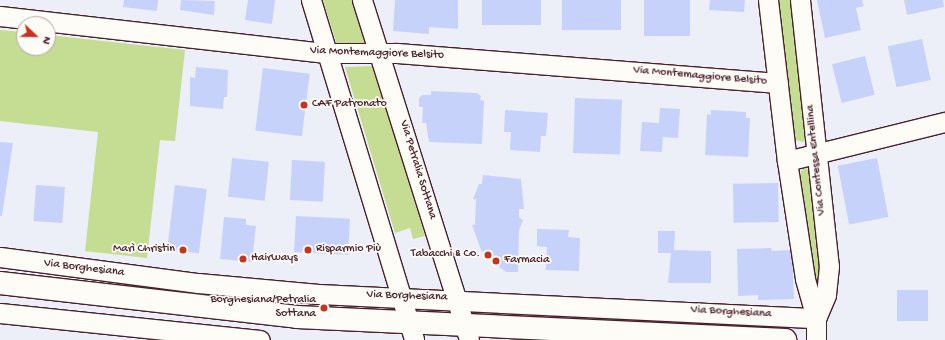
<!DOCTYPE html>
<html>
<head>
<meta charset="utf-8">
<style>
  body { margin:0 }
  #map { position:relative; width:945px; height:340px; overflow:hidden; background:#eceff8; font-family:"Gochi Hand",sans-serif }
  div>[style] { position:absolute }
  .green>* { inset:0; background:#c4dd93 }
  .building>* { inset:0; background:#c6d2f9; transform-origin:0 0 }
  .roads { filter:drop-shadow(1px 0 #4a1f2b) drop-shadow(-1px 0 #4a1f2b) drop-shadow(0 1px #4a1f2b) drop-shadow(0 -1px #4a1f2b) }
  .street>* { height:19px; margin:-9.5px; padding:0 9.5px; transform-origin:9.5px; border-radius:9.5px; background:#fdfcf7 }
  .secondary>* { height:22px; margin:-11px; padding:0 11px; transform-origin:11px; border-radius:11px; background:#fdfcf7 }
  .dots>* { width:11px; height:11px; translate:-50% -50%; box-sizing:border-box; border:2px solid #fdfcf7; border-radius:50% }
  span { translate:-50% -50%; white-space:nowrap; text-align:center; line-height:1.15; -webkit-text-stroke:3.5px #fdfcf7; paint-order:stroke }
  .street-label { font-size:12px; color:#4a1f2b }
  .poi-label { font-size:12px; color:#4a1f2b }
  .left { translate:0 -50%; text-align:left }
  .right { translate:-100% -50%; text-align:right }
  .north { position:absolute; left:16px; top:16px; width:40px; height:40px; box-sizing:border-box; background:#fdfcf7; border:1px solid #b5a4a5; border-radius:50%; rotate:112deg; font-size:11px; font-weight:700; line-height:16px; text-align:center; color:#4a1f2b }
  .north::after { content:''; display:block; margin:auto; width:14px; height:18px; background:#c8321e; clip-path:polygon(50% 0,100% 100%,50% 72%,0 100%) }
</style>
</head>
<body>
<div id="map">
  <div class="green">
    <div style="clip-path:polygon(323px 0,356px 0,372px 47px,338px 48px)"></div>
    <div style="clip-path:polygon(776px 0,792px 0,806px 140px,803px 142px,796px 140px,793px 135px)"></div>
    <div style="clip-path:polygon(0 30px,24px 32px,24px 48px,48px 48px,48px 35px,185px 50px,175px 141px,160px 140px,147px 258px,85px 251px,98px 132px,0 121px)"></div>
    <div style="clip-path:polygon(374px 66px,425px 236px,413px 239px,410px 228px,395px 233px,345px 67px)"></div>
    <div style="clip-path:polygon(805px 168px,810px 170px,826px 285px,815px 293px,799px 178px,801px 171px)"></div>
  </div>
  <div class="building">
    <div style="clip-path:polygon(124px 0,158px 0,157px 11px,123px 7px)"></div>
    <div style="clip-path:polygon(181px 0,215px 1px,214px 15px,180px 10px)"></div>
    <div style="clip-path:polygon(248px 0,275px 0,272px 24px,245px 20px)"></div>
    <div style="clip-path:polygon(395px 0,458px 0,458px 29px,429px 27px,429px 34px,393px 31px)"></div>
    <div style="left:482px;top:0;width:59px;height:25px"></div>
    <div style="left:562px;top:0;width:59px;height:30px"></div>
    <div style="left:644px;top:0;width:46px;height:36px"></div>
    <div style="clip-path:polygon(710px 0,745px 0,744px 12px,709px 10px)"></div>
    <div style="clip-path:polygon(817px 0,862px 0,864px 6px,856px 8px,861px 30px,825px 38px)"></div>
    <div style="clip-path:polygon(904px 0,943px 0,944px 7px,907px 15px)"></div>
    <div style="left:922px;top:39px;width:42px;height:35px;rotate:78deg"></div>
    <div style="left:865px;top:56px;width:40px;height:34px;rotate:76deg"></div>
    <div style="clip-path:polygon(196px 67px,228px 70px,227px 97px,224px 97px,223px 109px,190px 106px,190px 77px,195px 78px)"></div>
    <div style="left:263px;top:68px;width:47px;height:63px;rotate:7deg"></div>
    <div style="clip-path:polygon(431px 91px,477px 93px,481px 96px,480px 100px,484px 101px,482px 144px,429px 142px,426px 123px,422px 123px,423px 107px,419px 107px,419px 98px,422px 95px,431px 95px)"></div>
    <div style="left:575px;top:98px;width:47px;height:55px;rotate:2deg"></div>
    <div style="clip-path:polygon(660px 108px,680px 109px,678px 138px,663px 137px,662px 152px,640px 151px,642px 122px,659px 123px)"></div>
    <div style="clip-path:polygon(505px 110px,548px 113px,546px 136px,541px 136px,540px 152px,510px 150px,511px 132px,504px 132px)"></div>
    <div style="clip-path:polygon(711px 110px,746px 112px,746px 118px,750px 118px,748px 157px,705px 155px,707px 114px,711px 115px)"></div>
    <div style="clip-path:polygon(0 142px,13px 143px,2px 216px,0 216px)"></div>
    <div style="left:232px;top:158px;width:37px;height:39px;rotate:6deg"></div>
    <div style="left:877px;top:158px;width:60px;height:40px;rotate:79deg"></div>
    <div style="left:292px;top:160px;width:33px;height:40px;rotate:3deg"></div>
    <div style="clip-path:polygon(483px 175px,521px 179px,524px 209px,519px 209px,519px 217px,523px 220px,519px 230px,518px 272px,506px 272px,489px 259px,481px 250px,472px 225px,475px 225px,476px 199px,473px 199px,479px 184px,482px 184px)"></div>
    <div style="left:778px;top:183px;width:39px;height:45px;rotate:89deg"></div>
    <div style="left:36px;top:185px;width:29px;height:36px;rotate:4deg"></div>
    <div style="left:175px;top:185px;width:32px;height:65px;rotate:7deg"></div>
    <div style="left:296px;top:216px;width:54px;height:36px;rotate:3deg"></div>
    <div style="clip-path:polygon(224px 217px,246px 219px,246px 225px,256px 226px,252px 262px,220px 259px)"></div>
    <div style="clip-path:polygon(537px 229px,569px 230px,568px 237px,580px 238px,579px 271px,546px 270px,547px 247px,537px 246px)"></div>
    <div style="clip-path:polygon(658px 231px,675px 231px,674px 250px,711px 251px,711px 283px,668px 283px,671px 253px,658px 253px)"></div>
    <div style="clip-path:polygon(771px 248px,772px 251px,792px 250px,794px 299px,758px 300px,758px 295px,738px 296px,737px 249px)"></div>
    <div style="left:897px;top:290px;width:31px;height:31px"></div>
  </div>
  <div class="roads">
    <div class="street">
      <div style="left:311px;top:0;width:355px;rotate:73.1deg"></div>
      <div style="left:362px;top:0;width:356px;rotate:72.5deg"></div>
      <div style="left:768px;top:0;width:162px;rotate:83.3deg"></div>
      <div style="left:787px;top:161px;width:119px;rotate:81.3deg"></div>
      <div style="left:805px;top:279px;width:41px;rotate:74.2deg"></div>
      <div style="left:816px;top:318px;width:22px;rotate:90deg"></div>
      <div style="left:800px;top:0;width:268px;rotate:83.8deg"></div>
      <div style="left:829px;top:266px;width:29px;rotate:96deg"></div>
      <div style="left:826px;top:295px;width:25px;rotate:113deg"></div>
      <div style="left:0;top:16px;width:328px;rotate:6.5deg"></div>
      <div style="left:326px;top:53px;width:71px"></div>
      <div style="left:397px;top:53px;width:382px;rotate:4.5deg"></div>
      <div style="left:787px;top:161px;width:163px;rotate:-13.9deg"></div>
      <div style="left:0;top:257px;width:200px;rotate:7.5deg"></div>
      <div style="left:198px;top:283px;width:121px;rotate:5.2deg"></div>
      <div style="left:319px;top:294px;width:498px;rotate:2.8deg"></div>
      <div style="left:0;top:313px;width:261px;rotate:5.9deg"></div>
    </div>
    <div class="secondary">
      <div style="left:0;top:283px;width:299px;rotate:6.5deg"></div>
      <div style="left:297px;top:317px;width:489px;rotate:2.7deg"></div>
    </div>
  </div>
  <div class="dots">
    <div style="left:304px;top:105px;background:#c8321e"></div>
    <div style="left:183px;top:250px;background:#c8321e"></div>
    <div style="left:308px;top:250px;background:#c8321e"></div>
    <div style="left:488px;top:255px;background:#c8321e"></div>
    <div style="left:243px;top:259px;background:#c8321e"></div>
    <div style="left:496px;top:261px;background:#c8321e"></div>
    <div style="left:324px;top:308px;background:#c8321e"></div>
  </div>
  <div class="street-label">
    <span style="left:377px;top:54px;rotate:2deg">Via Montemaggiore Belsito</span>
    <span style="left:700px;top:77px;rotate:5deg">Via Montemaggiore Belsito</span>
    <span style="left:817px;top:160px;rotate:-96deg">Via Contessa Entellina</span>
    <span style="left:417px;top:170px;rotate:73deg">Via Petralia Sottana</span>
    <span style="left:84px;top:269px;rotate:7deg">Via Borghesiana</span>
    <span style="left:407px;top:297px;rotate:2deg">Via Borghesiana</span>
    <span style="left:731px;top:313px;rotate:3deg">Via Borghesiana</span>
  </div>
  <div class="poi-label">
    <span class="left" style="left:312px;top:105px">CAF Patronato</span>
    <span class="right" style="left:175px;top:250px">Marì Christin</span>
    <span class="left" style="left:316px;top:250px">Risparmio Più</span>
    <span class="right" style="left:480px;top:255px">Tabacchi &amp; Co.</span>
    <span class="left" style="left:251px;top:259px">Hairways</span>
    <span class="left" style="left:504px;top:261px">Farmacia</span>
    <span class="right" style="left:316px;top:308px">Borghesiana/Petralia<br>Sottana</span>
  </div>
  <div class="north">N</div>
</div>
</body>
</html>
